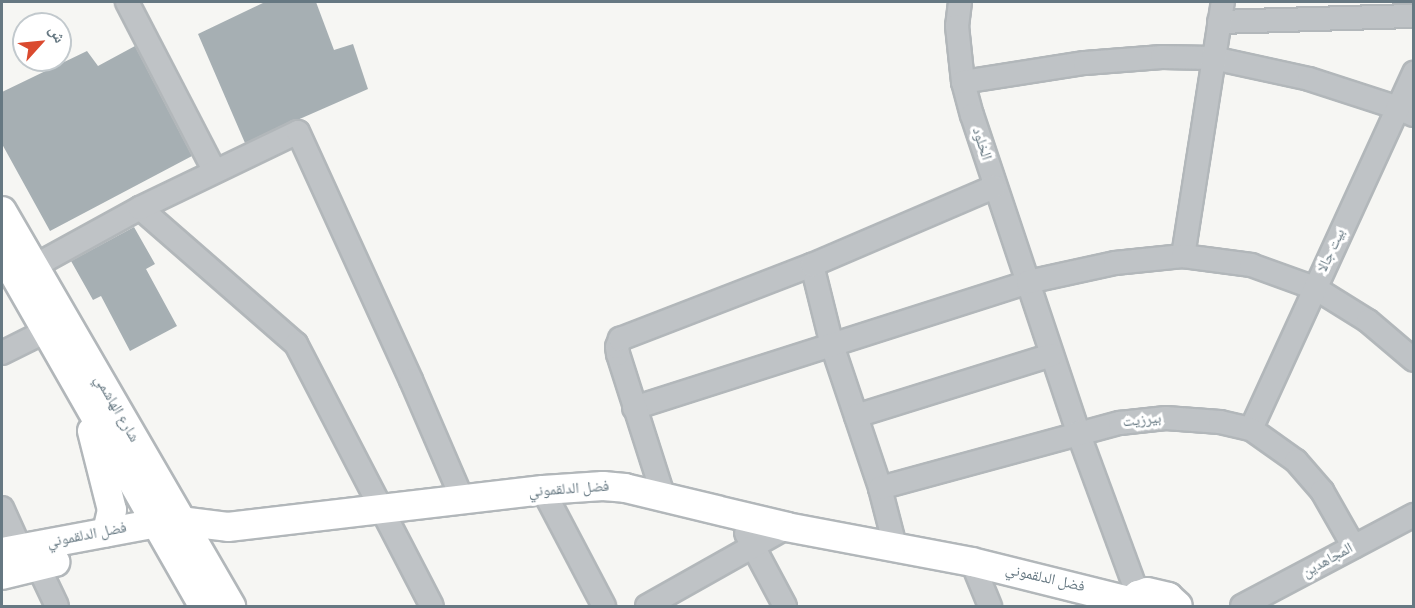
<!DOCTYPE html>
<html>
<head>
<meta charset="utf-8">
<style>
  body { margin:0 }
  #map { position:relative; width:1415px; height:608px; overflow:hidden; background:#f6f6f3; font-family:Overpass,"Noto Naskh Arabic",sans-serif }
  div>[style] { position:absolute }
  .building>* { inset:0; background:#a6afb3 }
  .roads { filter:drop-shadow(2px 0 #b2b7ba) drop-shadow(-2px 0 #b2b7ba) drop-shadow(0 2px #b2b7ba) drop-shadow(0 -2px #b2b7ba) }
  .minor>* { height:22px; margin:-11px; padding:0 11px; transform-origin:11px; border-radius:11px; background:#bfc3c6 }
  .major>* { height:28px; margin:-14px; padding:0 14px; transform-origin:14px; border-radius:14px; background:#fff }
  span { translate:-50% -50%; white-space:nowrap; text-align:center; line-height:1.15; -webkit-text-stroke:6px #fff; paint-order:stroke }
  .street-label { font-size:15px; color:#667882 }
  .frame { position:absolute; inset:0; border:3px solid #667882; pointer-events:none }
  .north { position:absolute; left:12px; top:12px; width:60px; height:60px; box-sizing:border-box; background:#fff; border:2px solid #c2c9cd; border-radius:50%; rotate:63deg; font-size:16px; font-weight:700; line-height:24px; text-align:center; color:#667882 }
  .north::after { content:''; display:block; margin:auto; width:21px; height:27px; background:#da4a2f; clip-path:polygon(50% 0,100% 100%,50% 72%,0 100%) }
</style>
</head>
<body>
<div id="map">
  <div class="building">
    <div style="clip-path:polygon(265px 2px,316px 2px,334px 50px,353px 44px,368px 89px,245px 143px,198px 34px)"></div>
    <div style="clip-path:polygon(135px 46px,192px 156px,50px 231px,2px 144px,2px 92px,87px 51px,98px 66px)"></div>
    <div style="clip-path:polygon(134px 227px,155px 264px,146px 269px,177px 326px,130px 351px,101px 296px,93px 300px,71px 261px)"></div>
  </div>
  <div class="roads">
    <div class="minor">
      <div style="left:127px;top:2px;width:189px;rotate:62.6deg"></div>
      <div style="left:960px;top:2px;width:24px;rotate:97deg"></div>
      <div style="left:957px;top:26px;width:56px;rotate:83.9deg"></div>
      <div style="left:963px;top:82px;width:34px;rotate:75deg"></div>
      <div style="left:972px;top:115px;width:334px;rotate:71.5deg"></div>
      <div style="left:1078px;top:432px;width:174px;rotate:69.8deg"></div>
      <div style="left:1219px;top:22px;width:195px;rotate:-1.8deg"></div>
      <div style="left:963px;top:82px;width:123px;rotate:-8.9deg"></div>
      <div style="left:1085px;top:63px;width:77px;rotate:-4.5deg"></div>
      <div style="left:1162px;top:57px;width:51px;rotate:1.1deg"></div>
      <div style="left:1213px;top:58px;width:98px;rotate:12.3deg"></div>
      <div style="left:1309px;top:79px;width:94px;rotate:18deg"></div>
      <div style="left:1398px;top:108px;width:17px;rotate:24deg"></div>
      <div style="left:140px;top:208px;width:207px;rotate:41.1deg"></div>
      <div style="left:296px;top:344px;width:295px;rotate:62.6deg"></div>
      <div style="left:1183px;top:256px;width:257px;rotate:-81.1deg"></div>
      <div style="left:812px;top:265px;width:82px;rotate:76deg"></div>
      <div style="left:832px;top:345px;width:151px;rotate:71.4deg"></div>
      <div style="left:880px;top:488px;width:60px;rotate:75.5deg"></div>
      <div style="left:22px;top:273px;width:135px;rotate:-28.8deg"></div>
      <div style="left:140px;top:208px;width:175px;rotate:-25.7deg"></div>
      <div style="left:298px;top:132px;width:273px;rotate:65.5deg"></div>
      <div style="left:411px;top:380px;width:132px;rotate:66.7deg"></div>
      <div style="left:2px;top:353px;width:49px;rotate:-26.6deg"></div>
      <div style="left:634px;top:408px;width:414px;rotate:-17.7deg"></div>
      <div style="left:1028px;top:282px;width:89px;rotate:-12.3deg"></div>
      <div style="left:1115px;top:263px;width:68px;rotate:-5.9deg"></div>
      <div style="left:1183px;top:256px;width:69px;rotate:7.5deg"></div>
      <div style="left:1251px;top:265px;width:68px;rotate:19.8deg"></div>
      <div style="left:1315px;top:288px;width:62px;rotate:31.9deg"></div>
      <div style="left:1368px;top:321px;width:60px;rotate:40.3deg"></div>
      <div style="left:856px;top:416px;width:205px;rotate:-17.3deg"></div>
      <div style="left:1251px;top:429px;width:392px;rotate:-65.4deg"></div>
      <div style="left:880px;top:488px;width:249px;rotate:-15.2deg"></div>
      <div style="left:1120px;top:423px;width:46px;rotate:-6.2deg"></div>
      <div style="left:1166px;top:418px;width:54px;rotate:4.2deg"></div>
      <div style="left:1220px;top:422px;width:32px;rotate:13deg"></div>
      <div style="left:1251px;top:429px;width:55px;rotate:35.4deg"></div>
      <div style="left:1296px;top:461px;width:40px;rotate:49deg"></div>
      <div style="left:1322px;top:491px;width:64px;rotate:60.3deg"></div>
      <div style="left:543px;top:490px;width:131px;rotate:62.3deg"></div>
      <div style="left:664px;top:498px;width:151px;rotate:-107.7deg"></div>
      <div style="left:618px;top:354px;width:7px;rotate:-98deg"></div>
      <div style="left:617px;top:347px;width:9px;rotate:-69deg"></div>
      <div style="left:620px;top:339px;width:206px;rotate:-21.1deg"></div>
      <div style="left:812px;top:265px;width:198px;rotate:-23.2deg"></div>
      <div style="left:2px;top:508px;width:46px;rotate:65.7deg"></div>
      <div style="left:746px;top:533px;width:83px;rotate:61.9deg"></div>
      <div style="left:972px;top:562px;width:48px;rotate:67.8deg"></div>
      <div style="left:38px;top:566px;width:44px;rotate:64.6deg"></div>
      <div style="left:647px;top:606px;width:161px;rotate:-29.4deg"></div>
      <div style="left:1242px;top:606px;width:195px;rotate:-27.9deg"></div>
    </div>
    <div class="major">
      <div style="left:2px;top:211px;width:457px;rotate:59.9deg"></div>
      <div style="left:2px;top:253px;width:406px;rotate:60.3deg"></div>
      <div style="left:92px;top:431px;width:81px;rotate:75.8deg"></div>
      <div style="left:112px;top:510px;width:23px;rotate:103deg"></div>
      <div style="left:2px;top:552px;width:158px;rotate:-10.6deg"></div>
      <div style="left:157px;top:523px;width:23px;rotate:-5deg"></div>
      <div style="left:180px;top:521px;width:48px;rotate:7.1deg"></div>
      <div style="left:228px;top:527px;width:317px;rotate:-6.7deg"></div>
      <div style="left:543px;top:490px;width:60px;rotate:-3.8deg"></div>
      <div style="left:603px;top:486px;width:22px;rotate:5deg"></div>
      <div style="left:625px;top:488px;width:167px;rotate:13.5deg"></div>
      <div style="left:787px;top:527px;width:188px;rotate:10.7deg"></div>
      <div style="left:972px;top:562px;width:162px;rotate:14deg"></div>
      <div style="left:2px;top:575px;width:55px;rotate:-13.8deg"></div>
      <div style="left:1125px;top:606px;width:17px;rotate:-40deg"></div>
      <div style="left:1138px;top:595px;width:9px;rotate:-18deg"></div>
      <div style="left:1147px;top:592px;width:22px;rotate:13deg"></div>
      <div style="left:1168px;top:597px;width:13px;rotate:42deg"></div>
    </div>
  </div>
  <div class="street-label">
    <span style="left:981px;top:144px;rotate:72deg">الخلود</span>
    <span style="left:1332px;top:251px;rotate:-65deg">بيت جالا</span>
    <span style="left:116px;top:409px;rotate:60deg">شارع الهاشمي</span>
    <span style="left:1142px;top:421px;rotate:-6deg">بيرزيت</span>
    <span style="left:569px;top:490px;rotate:-4deg">فضل الدلقموني</span>
    <span style="left:87px;top:536px;rotate:-11deg">فضل الدلقموني</span>
    <span style="left:1328px;top:561px;rotate:-29deg">المجاهدين</span>
    <span style="left:1045px;top:579px;rotate:13deg">فضل الدلقموني</span>
  </div>
  <div class="frame"></div>
  <div class="north">ش</div>
</div>
</body>
</html>
